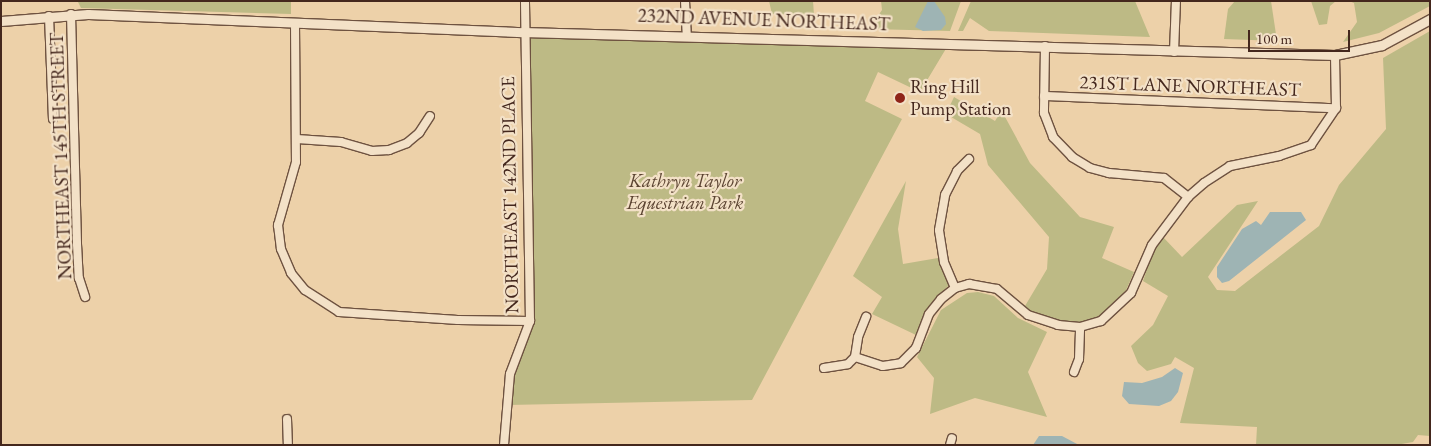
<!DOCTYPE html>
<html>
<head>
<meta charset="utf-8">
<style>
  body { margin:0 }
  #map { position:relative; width:1431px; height:446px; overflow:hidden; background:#edd1a9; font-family:"EB Garamond",serif }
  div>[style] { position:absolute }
  .green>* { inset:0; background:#bdba85 }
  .water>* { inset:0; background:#9eb4b4 }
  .roads { filter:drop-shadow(1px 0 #6e5240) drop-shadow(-1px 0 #6e5240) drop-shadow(0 1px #6e5240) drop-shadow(0 -1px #6e5240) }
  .minor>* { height:8px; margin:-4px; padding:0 4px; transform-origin:4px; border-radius:4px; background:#f3e1c7 }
  .tertiary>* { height:9px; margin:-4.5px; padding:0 4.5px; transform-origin:4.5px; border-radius:4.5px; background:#f3e1c7 }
  .dots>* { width:14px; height:14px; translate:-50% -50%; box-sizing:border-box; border:2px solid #f3e1c7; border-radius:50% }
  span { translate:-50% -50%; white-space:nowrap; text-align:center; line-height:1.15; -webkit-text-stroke:4.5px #f3e1c7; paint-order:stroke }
  .street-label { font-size:19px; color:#44271d }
  .poi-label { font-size:19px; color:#44271d }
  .left { translate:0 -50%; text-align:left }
  .park-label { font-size:19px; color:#5c4432; font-style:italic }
  .frame { position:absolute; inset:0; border:2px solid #44271d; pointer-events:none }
  .scale { position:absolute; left:1248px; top:30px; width:102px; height:22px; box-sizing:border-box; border:2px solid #44271d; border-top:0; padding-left:6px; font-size:15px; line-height:18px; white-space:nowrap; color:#44271d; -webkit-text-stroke:4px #f3e1c7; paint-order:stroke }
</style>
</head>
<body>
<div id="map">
  <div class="green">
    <div style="clip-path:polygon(291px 1px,291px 14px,81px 8px,78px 2px)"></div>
    <div style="clip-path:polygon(769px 1px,813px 1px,814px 15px,772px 14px)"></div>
    <div style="clip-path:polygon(881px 1px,961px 1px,950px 31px,869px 29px,882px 10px)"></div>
    <div style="clip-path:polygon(971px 1px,1135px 1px,1150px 37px,989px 31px,970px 18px,963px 31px,958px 31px)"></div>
    <div style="clip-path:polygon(1235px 1px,1271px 1px,1277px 41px,1224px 39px,1228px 9px)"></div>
    <div style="clip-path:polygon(1311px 1px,1336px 1px,1330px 6px,1327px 24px,1319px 25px)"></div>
    <div style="clip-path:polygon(1349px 1px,1430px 1px,1430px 6px,1379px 33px,1343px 42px,1357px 22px,1354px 3px)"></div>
    <div style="clip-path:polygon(1430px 31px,1430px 436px,1418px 435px,1413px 442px,1396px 445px,1256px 445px,1257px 427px,1180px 423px,1194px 368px,1175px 357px,1171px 364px,1147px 371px,1138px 363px,1131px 346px,1153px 325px,1168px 296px,1143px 281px,1153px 251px,1163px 237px,1182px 257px,1237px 205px,1258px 201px,1208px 277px,1217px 290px,1235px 291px,1319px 226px,1339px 185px,1386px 129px,1383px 58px)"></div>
    <div style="clip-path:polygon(523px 32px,950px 42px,920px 92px,878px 72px,865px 101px,902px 119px,752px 400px,507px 405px,510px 374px,530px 321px)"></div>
    <div style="clip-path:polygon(954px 97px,995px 121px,1000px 113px,1004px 115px,1030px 163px,1080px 217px,1114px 227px,1102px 258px,1134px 272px,1123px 297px,1099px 318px,1078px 323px,1064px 322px,1033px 313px,1025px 306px,1047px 269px,1049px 237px,988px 165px,980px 134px,946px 114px)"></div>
    <div style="clip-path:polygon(906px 181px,898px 229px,903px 264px,938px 258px,949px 285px,933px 302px,916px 335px,872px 314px,882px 297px,853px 276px)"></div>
    <div style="clip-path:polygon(978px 292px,994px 296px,1018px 318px,1047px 332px,1028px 372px,1047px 417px,975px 398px,930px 414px,934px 378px,917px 357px,941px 310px,967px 293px)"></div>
  </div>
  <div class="water">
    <div style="clip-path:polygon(928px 1px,934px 1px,945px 17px,946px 24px,941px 30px,923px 31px,915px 27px)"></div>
    <div style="clip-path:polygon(1270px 212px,1301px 212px,1306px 220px,1229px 281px,1222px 283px,1217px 277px,1217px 267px,1242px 229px,1256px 221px,1261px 225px)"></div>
    <div style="clip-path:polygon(1175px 368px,1183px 373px,1178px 392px,1171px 401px,1159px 406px,1129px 404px,1122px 396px,1124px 382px,1142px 383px,1162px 377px)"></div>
    <div style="clip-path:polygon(1039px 436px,1062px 436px,1079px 445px,1033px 445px)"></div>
  </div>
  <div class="roads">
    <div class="minor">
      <div style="left:685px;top:1px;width:33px;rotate:87deg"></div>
      <div style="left:71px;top:14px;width:230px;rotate:88.5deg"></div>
      <div style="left:77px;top:244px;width:34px;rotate:87deg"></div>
      <div style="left:79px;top:278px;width:20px;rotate:72deg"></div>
      <div style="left:49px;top:16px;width:103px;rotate:87.8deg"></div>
      <div style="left:295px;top:23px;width:139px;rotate:89.6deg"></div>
      <div style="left:296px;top:162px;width:66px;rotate:105.9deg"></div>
      <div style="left:278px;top:225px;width:24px;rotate:83deg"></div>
      <div style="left:281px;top:249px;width:26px;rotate:67deg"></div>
      <div style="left:291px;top:273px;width:22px;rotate:51deg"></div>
      <div style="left:305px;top:290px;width:40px;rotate:32.9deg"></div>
      <div style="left:339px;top:312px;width:119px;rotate:3.8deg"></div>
      <div style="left:458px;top:320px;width:72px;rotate:0.8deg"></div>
      <div style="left:1045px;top:46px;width:67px;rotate:90.9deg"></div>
      <div style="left:1044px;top:113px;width:26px;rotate:69deg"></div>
      <div style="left:1053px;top:137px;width:28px;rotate:46deg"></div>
      <div style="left:1072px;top:157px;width:21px;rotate:31deg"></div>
      <div style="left:1090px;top:168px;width:20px;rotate:15deg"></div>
      <div style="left:1109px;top:173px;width:55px;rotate:5.2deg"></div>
      <div style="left:1164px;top:178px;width:31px;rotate:38deg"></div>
      <div style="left:1174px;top:52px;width:51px;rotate:-87.8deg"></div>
      <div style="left:1044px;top:96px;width:292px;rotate:2.4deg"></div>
      <div style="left:297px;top:139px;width:44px;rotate:3.9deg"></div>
      <div style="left:341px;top:142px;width:32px;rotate:16deg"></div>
      <div style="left:372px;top:151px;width:17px;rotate:-3deg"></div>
      <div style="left:389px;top:150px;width:19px;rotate:-21deg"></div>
      <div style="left:407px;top:143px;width:16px;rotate:-40deg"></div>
      <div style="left:419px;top:133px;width:20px;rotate:-57deg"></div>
      <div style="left:955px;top:288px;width:28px;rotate:-113deg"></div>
      <div style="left:944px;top:262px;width:32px;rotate:-99deg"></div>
      <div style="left:939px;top:230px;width:36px;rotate:-80deg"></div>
      <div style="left:945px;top:195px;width:27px;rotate:-63deg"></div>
      <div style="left:957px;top:171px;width:17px;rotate:-45deg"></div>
      <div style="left:855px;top:357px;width:29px;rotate:18deg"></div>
      <div style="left:883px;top:366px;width:18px;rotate:-9deg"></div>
      <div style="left:901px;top:363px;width:21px;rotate:-45deg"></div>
      <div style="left:916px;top:348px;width:36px;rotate:-69deg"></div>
      <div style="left:929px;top:314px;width:19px;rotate:-51deg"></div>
      <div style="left:941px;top:299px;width:18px;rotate:-38deg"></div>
      <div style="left:955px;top:288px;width:15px;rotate:-16deg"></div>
      <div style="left:969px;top:284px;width:28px;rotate:10deg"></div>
      <div style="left:997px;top:289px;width:40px;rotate:40deg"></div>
      <div style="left:1028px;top:315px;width:32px;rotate:18deg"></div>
      <div style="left:1058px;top:325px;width:22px;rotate:5deg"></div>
      <div style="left:1080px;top:327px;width:22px;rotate:-16deg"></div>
      <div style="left:1101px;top:321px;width:41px;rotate:-43deg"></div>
      <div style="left:1131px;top:293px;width:52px;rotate:-66.4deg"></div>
      <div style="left:1152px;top:245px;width:60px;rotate:-53.1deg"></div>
      <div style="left:1188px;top:197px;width:21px;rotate:-41deg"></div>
      <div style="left:1204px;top:183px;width:31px;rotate:-33deg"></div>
      <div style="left:1230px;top:166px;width:50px;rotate:-11.5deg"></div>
      <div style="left:1279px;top:156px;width:34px;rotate:-19deg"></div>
      <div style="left:1311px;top:145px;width:45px;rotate:-56deg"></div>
      <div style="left:1336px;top:108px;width:53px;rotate:-91.1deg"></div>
      <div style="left:824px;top:368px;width:24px;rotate:-9deg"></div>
      <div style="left:848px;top:364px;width:10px;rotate:-45deg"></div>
      <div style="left:855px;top:357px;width:20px;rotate:-81deg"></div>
      <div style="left:858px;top:337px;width:22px;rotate:-68deg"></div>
      <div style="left:1074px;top:372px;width:14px;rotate:-69deg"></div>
      <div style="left:1079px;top:359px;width:32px;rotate:-88deg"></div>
      <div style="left:287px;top:419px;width:26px;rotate:88deg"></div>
      <div style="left:504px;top:445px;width:71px;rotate:-85.2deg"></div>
      <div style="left:510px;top:374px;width:57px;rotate:-69.3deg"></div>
      <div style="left:530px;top:321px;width:320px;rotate:-90.9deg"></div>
      <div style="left:950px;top:445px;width:7px;rotate:-74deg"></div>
    </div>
    <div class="tertiary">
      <div style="left:1px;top:21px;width:87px;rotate:-4.6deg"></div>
      <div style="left:88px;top:14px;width:435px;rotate:2.4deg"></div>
      <div style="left:523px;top:32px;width:812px;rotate:1.62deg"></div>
      <div style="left:1335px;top:55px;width:48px;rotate:-12deg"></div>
      <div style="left:1382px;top:45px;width:55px;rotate:-28.4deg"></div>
    </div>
  </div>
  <div class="dots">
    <div style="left:900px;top:98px;background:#8f2418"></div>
  </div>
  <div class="street-label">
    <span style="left:764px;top:20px;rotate:2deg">232ND AVENUE NORTHEAST</span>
    <span style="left:1190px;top:86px;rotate:2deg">231ST LANE NORTHEAST</span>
    <span style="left:61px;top:156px;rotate:-92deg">NORTHEAST 145TH STREET</span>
    <span style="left:510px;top:195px;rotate:-91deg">NORTHEAST 142ND PLACE</span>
  </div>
  <div class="poi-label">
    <span class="left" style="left:910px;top:98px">Ring Hill<br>Pump Station</span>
  </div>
  <div class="park-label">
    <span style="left:685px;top:192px">Kathryn Taylor<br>Equestrian Park</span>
  </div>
  <div class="frame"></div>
  <div class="scale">100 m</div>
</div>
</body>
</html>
